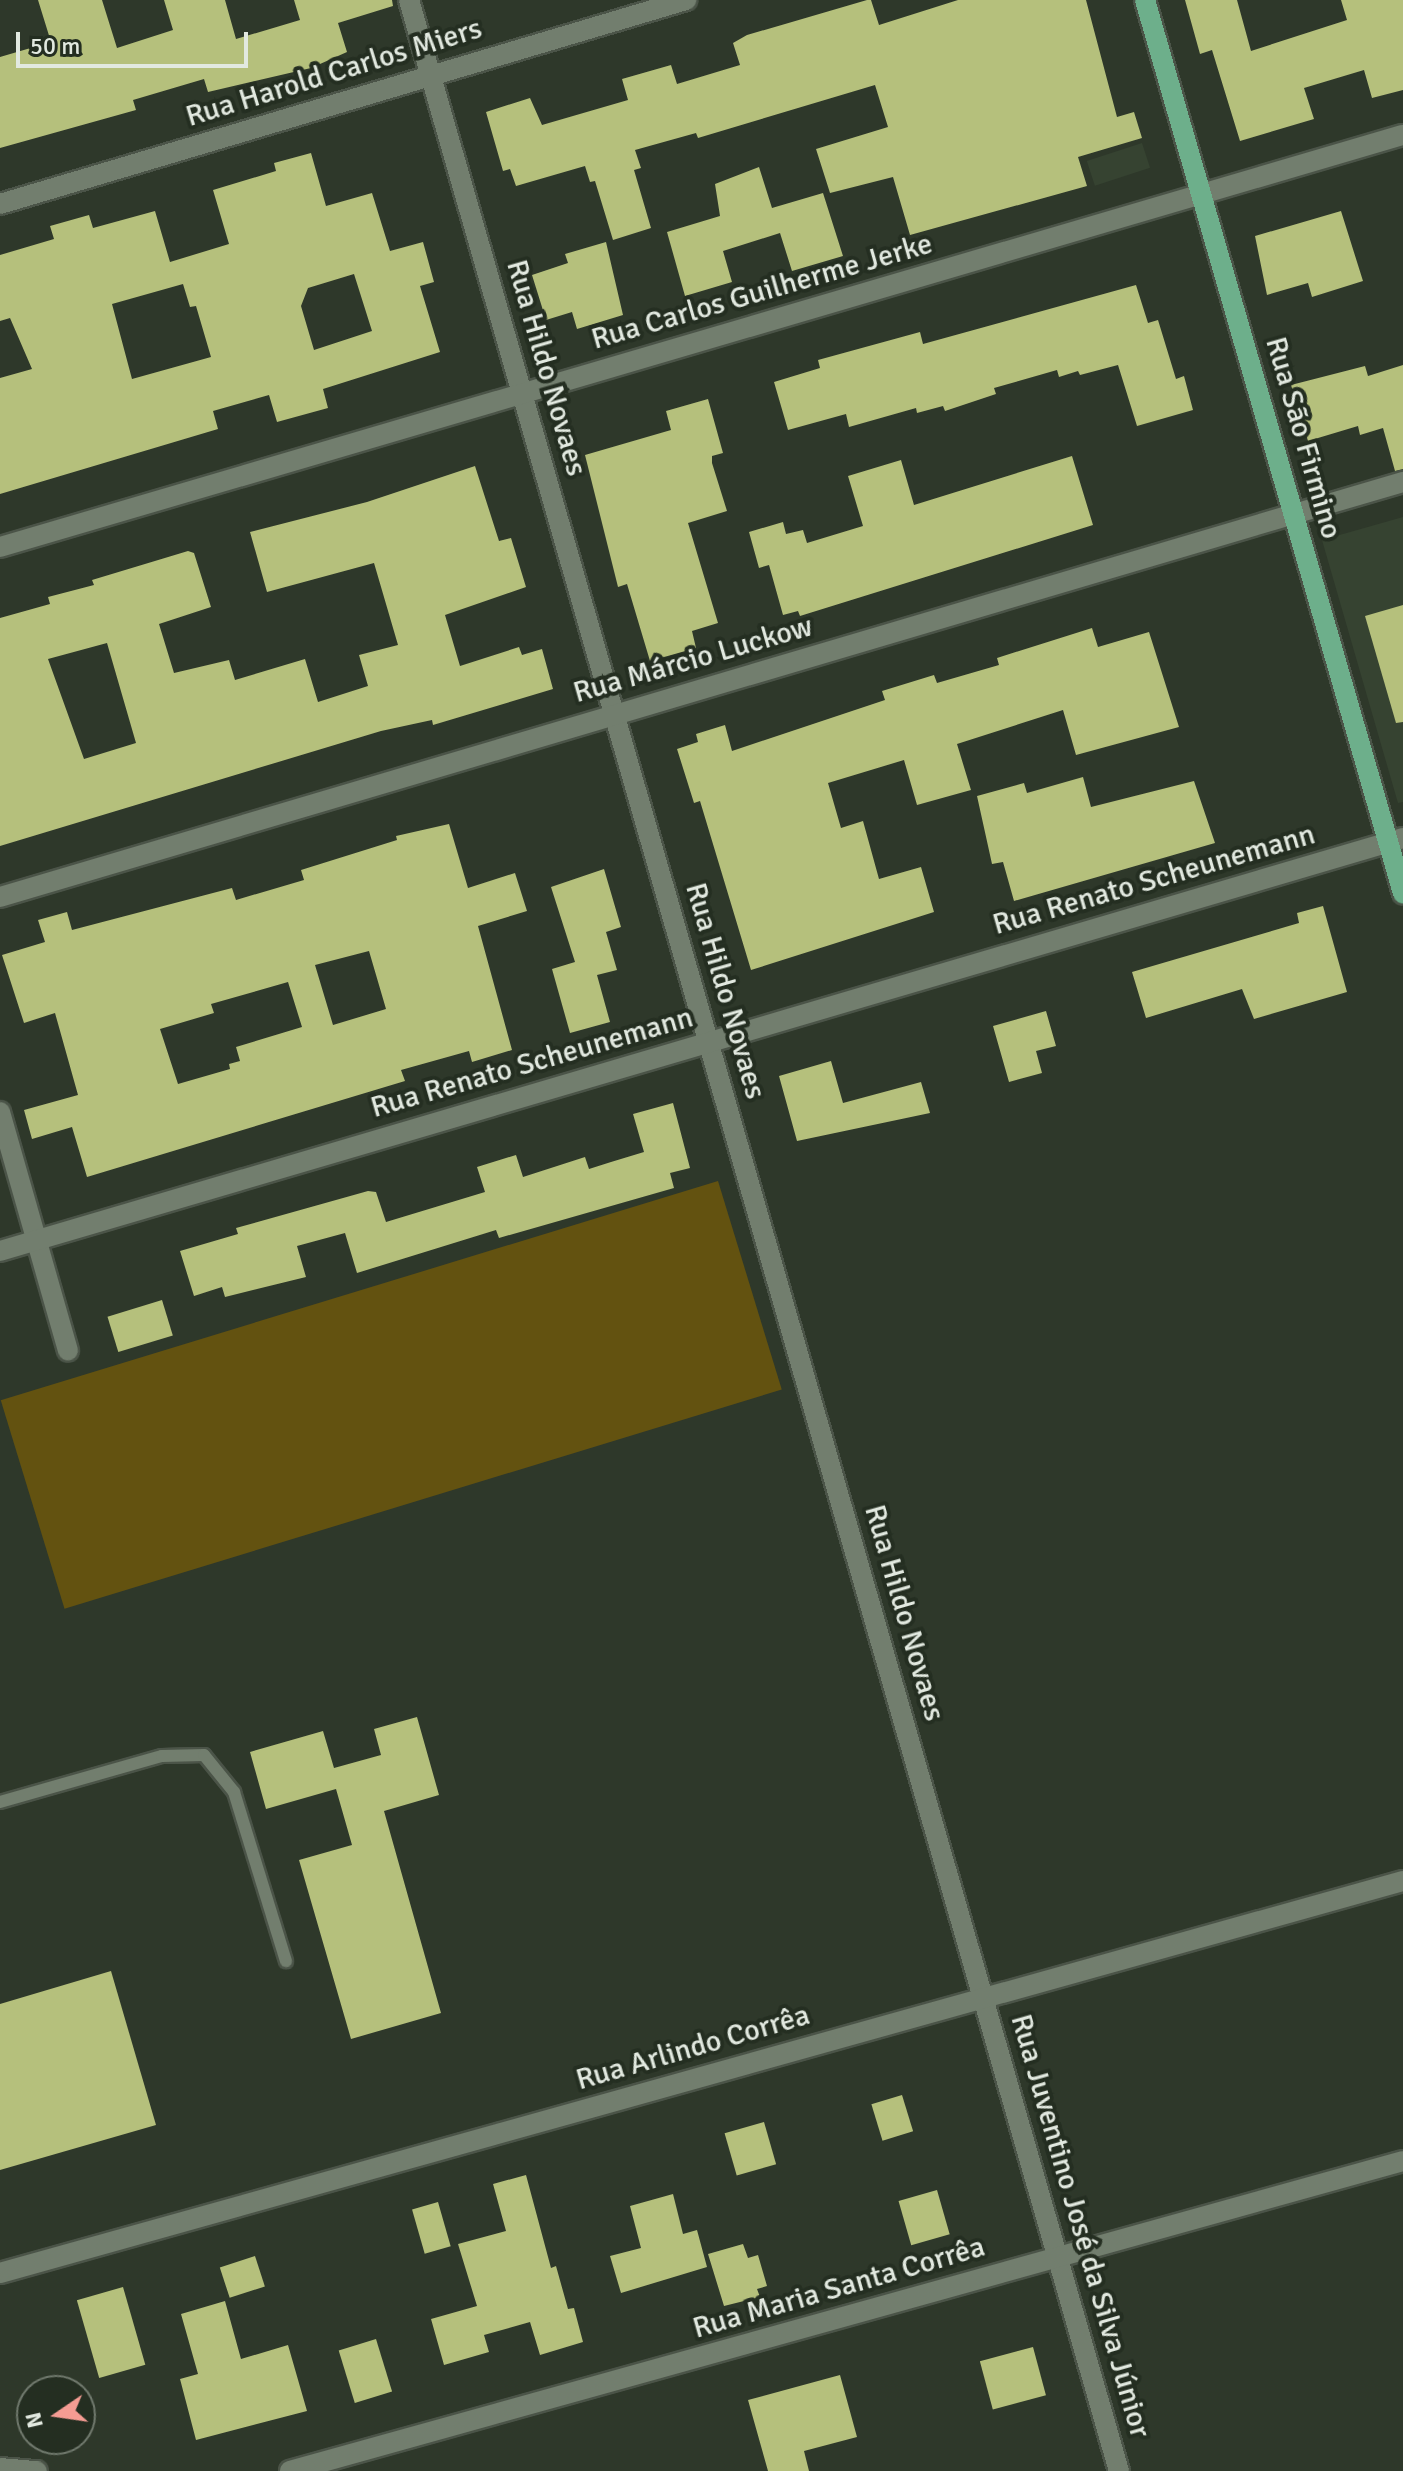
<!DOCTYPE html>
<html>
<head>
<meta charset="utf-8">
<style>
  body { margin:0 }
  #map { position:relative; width:1403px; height:2471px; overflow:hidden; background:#2e382a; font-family:Signika,sans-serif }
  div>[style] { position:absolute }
  .built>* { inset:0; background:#364331; transform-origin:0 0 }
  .green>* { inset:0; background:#635210; transform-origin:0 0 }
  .building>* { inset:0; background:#b5c07c; transform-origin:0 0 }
  .roads { filter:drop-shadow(2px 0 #4b5448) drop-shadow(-2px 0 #4b5448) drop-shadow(0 2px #4b5448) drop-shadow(0 -2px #4b5448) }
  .service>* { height:12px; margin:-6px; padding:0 6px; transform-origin:6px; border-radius:6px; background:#727e6e }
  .minor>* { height:20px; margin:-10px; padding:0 10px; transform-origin:10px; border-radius:10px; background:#727e6e }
  .tertiary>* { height:20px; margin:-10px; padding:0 10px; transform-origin:10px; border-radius:10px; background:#727e6e }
  .primary>* { height:20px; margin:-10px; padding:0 10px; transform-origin:10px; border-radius:10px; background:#6daf8b }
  span { translate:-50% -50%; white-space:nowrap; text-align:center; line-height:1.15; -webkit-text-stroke:8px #242e21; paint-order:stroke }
  .street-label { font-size:30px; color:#e2e9e0 }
  .north { position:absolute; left:16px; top:2375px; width:80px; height:80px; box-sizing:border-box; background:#242e21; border:2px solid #70796d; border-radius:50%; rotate:257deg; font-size:22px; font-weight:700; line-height:32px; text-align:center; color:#e2e9e0 }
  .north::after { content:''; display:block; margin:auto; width:28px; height:36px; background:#f59c93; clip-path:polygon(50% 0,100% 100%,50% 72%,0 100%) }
  .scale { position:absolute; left:16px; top:32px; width:232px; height:36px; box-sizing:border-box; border:4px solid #e2e9e0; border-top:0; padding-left:10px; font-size:24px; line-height:28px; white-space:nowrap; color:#e2e9e0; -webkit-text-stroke:6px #242e21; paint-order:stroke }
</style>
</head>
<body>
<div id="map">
  <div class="built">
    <div style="left:1142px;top:143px;width:26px;height:58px;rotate:72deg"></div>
    <div style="clip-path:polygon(1403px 517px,1403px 802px,1398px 803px,1322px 540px)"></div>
  </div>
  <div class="green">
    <div style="left:718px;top:1181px;width:218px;height:750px;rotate:73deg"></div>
  </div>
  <div class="building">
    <div style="clip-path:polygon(38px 0,102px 0,117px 48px,173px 30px,164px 0,225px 0,236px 39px,300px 20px,294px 0,392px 0,393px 6px,338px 23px,347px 52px,311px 68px,208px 92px,204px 79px,133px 100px,136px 110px,0 148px,0 57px,51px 42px)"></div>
    <div style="clip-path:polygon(867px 0,871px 0,879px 25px,958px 0,1086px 0,1117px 117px,1134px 112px,1142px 138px,1078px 157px,1087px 186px,910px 235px,893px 177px,830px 193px,816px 149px,888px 127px,875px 85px,698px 138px,696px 133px,635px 150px,641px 168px,634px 170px,651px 228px,613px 240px,595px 181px,590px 182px,585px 166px,516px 186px,510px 169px,503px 171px,486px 112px,530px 98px,542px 125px,628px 100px,622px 79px,671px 65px,677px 84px,740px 65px,733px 43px,747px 35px)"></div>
    <div style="clip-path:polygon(1185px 0,1237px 0,1251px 51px,1347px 20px,1341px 0,1403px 0,1403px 90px,1372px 98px,1364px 70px,1304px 88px,1314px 119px,1240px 141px,1212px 50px,1200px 54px)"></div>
    <div style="clip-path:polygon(evenodd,311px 153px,326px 206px,372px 193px,390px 251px,423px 242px,434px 282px,420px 286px,440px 352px,323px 389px,328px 408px,277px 422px,269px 395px,213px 411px,218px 429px,0 494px,0 378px,32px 369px,10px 318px,0 321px,0 255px,54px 239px,50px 226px,89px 215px,93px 228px,155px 211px,170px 262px,229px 244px,213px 190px,276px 171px,274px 163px,311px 153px,354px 274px,372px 331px,314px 350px,301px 306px,308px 288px,354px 274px,311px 153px,183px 284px,190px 307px,196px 306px,211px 357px,132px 379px,112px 304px,183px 284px)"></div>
    <div style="clip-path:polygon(759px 167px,772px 208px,823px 193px,843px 256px,792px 271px,780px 233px,723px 251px,732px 282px,685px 296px,667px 232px,720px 216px,715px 184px)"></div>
    <div style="clip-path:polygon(1341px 211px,1363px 281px,1312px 297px,1308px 283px,1267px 295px,1255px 236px)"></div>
    <div style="clip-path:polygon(606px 242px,623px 315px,577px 329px,572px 312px,546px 320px,532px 275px,568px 263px,565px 254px)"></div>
    <div style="clip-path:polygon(1136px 285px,1148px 323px,1158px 320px,1176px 379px,1184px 376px,1193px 410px,1137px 426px,1118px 365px,1080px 375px,1078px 371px,1059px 377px,1057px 370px,994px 388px,996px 394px,945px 411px,943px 406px,917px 413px,916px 408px,849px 427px,846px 414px,788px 430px,774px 382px,820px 368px,818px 360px,920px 332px,923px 344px)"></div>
    <div style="clip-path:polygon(1403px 365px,1403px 469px,1395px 471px,1383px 428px,1360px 435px,1358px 426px,1308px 441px,1291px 385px,1365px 366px,1368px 376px)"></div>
    <div style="clip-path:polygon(708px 399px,723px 453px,712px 456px,712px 463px,727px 511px,688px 523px,718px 623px,692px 631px,696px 648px,650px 661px,627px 584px,618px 587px,585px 455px,671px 430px,666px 411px)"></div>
    <div style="clip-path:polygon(1072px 456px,1093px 525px,800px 616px,798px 611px,783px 615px,769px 565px,759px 568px,749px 532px,783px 522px,786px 534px,803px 530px,807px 543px,863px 526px,848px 476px,901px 460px,914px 505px)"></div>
    <div style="clip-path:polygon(evenodd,475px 466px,499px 541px,511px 538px,526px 587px,445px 615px,460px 666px,519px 647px,522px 655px,542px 649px,553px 689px,433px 725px,432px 720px,381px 731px,0 846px,0 618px,50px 604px,48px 597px,94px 585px,92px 580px,188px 551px,194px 553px,211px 607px,159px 624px,174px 673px,229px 660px,235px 680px,305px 659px,318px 702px,368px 686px,359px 655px,398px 645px,374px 563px,267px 592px,250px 532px,367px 502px,475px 466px,107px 643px,136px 743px,84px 759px,48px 659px,107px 643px)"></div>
    <div style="clip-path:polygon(1403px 605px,1403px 722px,1396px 723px,1365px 616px)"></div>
    <div style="clip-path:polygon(1092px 628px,1098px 647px,1149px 632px,1179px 727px,1076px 755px,1063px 710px,957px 744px,971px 790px,917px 805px,904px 760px,828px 783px,841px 828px,863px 821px,879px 879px,921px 867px,934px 912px,751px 970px,700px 801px,694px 803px,677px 749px,698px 742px,696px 734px,725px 725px,732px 751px,885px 700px,882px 691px,934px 675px,937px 683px,999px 665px,997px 658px)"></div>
    <div style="clip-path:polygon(1083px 777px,1091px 807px,1194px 781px,1215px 843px,1014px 901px,1003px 862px,992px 864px,977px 796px,1024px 783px,1027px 793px)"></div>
    <div style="clip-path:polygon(evenodd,449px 824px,468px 888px,515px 873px,527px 911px,478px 926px,512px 1050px,472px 1062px,469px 1051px,401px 1070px,405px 1081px,87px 1177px,72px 1127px,32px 1139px,24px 1110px,78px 1095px,55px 1013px,24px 1023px,2px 955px,45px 942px,38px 920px,67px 912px,72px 930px,232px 888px,236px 900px,304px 880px,301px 870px,397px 840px,396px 836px,449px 824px,369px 951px,386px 1009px,333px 1025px,315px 965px,369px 951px,449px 824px,288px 982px,302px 1027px,236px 1047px,240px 1061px,229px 1064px,230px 1069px,178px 1084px,160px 1029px,214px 1013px,211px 1004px,288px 982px)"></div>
    <div style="clip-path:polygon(604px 869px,621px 927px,606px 932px,617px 970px,597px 975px,610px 1022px,570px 1033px,552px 969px,575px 962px,551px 887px)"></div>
    <div style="clip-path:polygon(1323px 906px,1347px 992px,1254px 1019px,1242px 989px,1146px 1018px,1132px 972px,1299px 923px,1297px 913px)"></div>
    <div style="clip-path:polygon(1046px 1011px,1056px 1046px,1036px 1051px,1042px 1073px,1009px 1082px,993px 1026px)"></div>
    <div style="clip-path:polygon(831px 1061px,843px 1103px,921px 1082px,930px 1113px,797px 1141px,779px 1076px)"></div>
    <div style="clip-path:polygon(673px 1103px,690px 1168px,670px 1173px,674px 1188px,499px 1238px,496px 1230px,357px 1273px,345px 1233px,297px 1246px,306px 1277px,225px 1297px,222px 1287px,194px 1296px,180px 1251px,238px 1234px,236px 1228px,368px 1191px,376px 1192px,386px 1222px,485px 1192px,477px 1167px,516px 1155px,523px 1177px,585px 1157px,589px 1169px,611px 1162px,644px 1152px,633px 1114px)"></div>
    <div style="left:162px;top:1300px;width:37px;height:57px;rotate:73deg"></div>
    <div style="clip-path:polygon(417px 1717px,439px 1795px,384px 1811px,441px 2013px,351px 2039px,299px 1860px,352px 1845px,336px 1789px,266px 1809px,250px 1752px,323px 1731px,334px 1768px,381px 1755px,374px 1729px)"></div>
    <div style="clip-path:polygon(111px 1971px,156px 2125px,0 2170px,0 2004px)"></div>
    <div style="left:902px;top:2095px;width:38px;height:32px;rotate:73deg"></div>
    <div style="left:764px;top:2122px;width:44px;height:41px;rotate:74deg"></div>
    <div style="clip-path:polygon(526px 2175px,551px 2268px,556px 2266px,568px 2309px,574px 2308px,583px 2342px,540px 2355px,530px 2322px,484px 2335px,489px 2352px,444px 2365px,431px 2319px,477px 2306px,458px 2244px,506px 2231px,493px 2184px)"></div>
    <div style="left:937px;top:2190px;width:46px;height:40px;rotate:74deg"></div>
    <div style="clip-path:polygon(673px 2194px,683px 2234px,697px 2230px,707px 2267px,621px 2293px,610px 2256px,641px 2248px,630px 2206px)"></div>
    <div style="left:438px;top:2202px;width:46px;height:27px;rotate:74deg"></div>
    <div style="clip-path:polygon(743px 2244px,748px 2258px,758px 2255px,767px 2286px,757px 2289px,760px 2297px,724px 2306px,708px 2254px)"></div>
    <div style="left:255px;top:2256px;width:32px;height:37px;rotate:72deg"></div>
    <div style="left:123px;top:2287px;width:81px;height:48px;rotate:74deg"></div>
    <div style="clip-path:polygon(225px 2301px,241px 2359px,288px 2345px,307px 2411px,196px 2440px,180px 2379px,198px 2374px,181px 2314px)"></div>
    <div style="left:376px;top:2339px;width:55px;height:39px;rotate:73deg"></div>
    <div style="left:1033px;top:2347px;width:50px;height:55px;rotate:75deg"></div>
    <div style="clip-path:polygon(840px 2375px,857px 2437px,804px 2451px,809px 2471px,768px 2471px,748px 2400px)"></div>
  </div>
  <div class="roads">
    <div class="service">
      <div style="left:0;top:1802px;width:168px;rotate:-15.9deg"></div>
      <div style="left:162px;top:1756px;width:42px;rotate:-1.4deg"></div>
      <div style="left:204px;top:1755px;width:48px;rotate:51deg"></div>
      <div style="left:234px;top:1792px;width:177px;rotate:72.9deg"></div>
    </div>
    <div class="minor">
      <div style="left:409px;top:0;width:2571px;rotate:73.97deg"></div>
      <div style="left:0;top:204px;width:716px;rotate:-16.56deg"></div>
      <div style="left:1294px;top:514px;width:114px;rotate:-16.4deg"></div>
      <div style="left:0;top:547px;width:1462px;rotate:-16.37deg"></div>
      <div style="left:0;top:1112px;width:248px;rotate:74.1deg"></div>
      <div style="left:0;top:1251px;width:1463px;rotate:-16.4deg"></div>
      <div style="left:0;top:2273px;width:1457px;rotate:-15.61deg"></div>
      <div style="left:0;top:2468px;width:37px;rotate:5deg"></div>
      <div style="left:290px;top:2471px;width:1155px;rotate:-15.56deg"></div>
    </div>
    <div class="tertiary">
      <div style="left:0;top:897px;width:1349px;rotate:-16.49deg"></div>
    </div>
    <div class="primary">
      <div style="left:1145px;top:0;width:930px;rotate:73.89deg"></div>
    </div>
  </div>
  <div class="street-label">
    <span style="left:334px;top:73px;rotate:-17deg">Rua Harold Carlos Miers</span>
    <span style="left:762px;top:292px;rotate:-16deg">Rua Carlos Guilherme Jerke</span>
    <span style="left:546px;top:368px;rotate:74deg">Rua Hildo Novaes</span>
    <span style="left:1303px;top:438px;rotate:74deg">Rua São Firmino</span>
    <span style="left:693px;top:660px;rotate:-16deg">Rua Márcio Luckow</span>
    <span style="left:1154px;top:880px;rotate:-16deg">Rua Renato Scheunemann</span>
    <span style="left:725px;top:991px;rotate:74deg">Rua Hildo Novaes</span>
    <span style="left:532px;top:1063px;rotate:-16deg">Rua Renato Scheunemann</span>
    <span style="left:904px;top:1613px;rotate:74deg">Rua Hildo Novaes</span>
    <span style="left:693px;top:2048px;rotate:-16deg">Rua Arlindo Corrêa</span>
    <span style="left:1080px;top:2226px;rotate:74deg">Rua Juventino José da Silva Júnior</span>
    <span style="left:839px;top:2288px;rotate:-16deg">Rua Maria Santa Corrêa</span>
  </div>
  <div class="north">N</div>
  <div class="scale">50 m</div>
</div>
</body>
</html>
